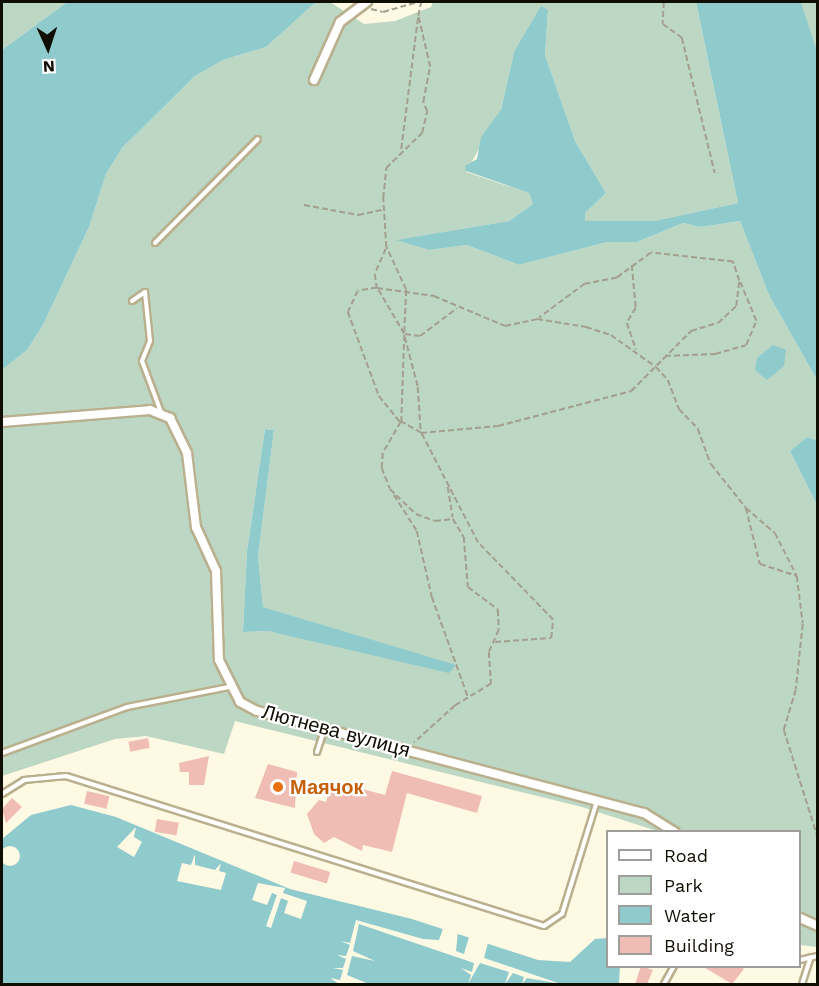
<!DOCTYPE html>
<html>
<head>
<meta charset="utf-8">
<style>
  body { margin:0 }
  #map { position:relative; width:819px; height:986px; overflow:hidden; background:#fef9e3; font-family:"Work Sans",sans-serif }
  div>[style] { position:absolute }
  .green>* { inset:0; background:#bcd7c3 }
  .water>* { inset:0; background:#8fcacd }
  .pier>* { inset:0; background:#fef9e3 }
  .round { border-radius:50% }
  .building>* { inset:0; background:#f0bdb5; transform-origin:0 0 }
  .path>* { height:1.5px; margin-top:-0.75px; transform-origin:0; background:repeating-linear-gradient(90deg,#a39f8e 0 6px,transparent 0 9px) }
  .roads { filter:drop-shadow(2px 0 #bab08e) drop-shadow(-2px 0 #bab08e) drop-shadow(0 2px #bab08e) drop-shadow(0 -2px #bab08e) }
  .service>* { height:4px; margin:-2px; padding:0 2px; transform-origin:2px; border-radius:2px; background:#fff }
  .minor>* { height:8px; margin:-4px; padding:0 4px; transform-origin:4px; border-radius:4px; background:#fff }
  .dots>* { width:16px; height:16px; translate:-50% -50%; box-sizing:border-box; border:3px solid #fff; border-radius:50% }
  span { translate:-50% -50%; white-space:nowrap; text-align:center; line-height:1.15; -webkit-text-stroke:4.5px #fff; paint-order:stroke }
  .street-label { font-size:20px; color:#100d03 }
  .food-label { font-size:20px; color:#c56008; font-weight:700 }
  .left { translate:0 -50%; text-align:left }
  .frame { position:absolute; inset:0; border:3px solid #100d03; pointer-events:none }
  .legend { position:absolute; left:606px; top:830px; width:195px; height:138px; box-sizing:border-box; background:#fff; border:2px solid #9f9e9a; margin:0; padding:8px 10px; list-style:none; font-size:18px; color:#100d03 }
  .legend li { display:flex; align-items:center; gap:12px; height:30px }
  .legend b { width:30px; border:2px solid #9f9e9a }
  .north { position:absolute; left:18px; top:18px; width:60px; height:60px; -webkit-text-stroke:4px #fff; paint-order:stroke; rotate:177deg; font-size:16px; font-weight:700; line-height:24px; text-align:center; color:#100d03 }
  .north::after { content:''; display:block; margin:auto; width:21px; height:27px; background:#100d03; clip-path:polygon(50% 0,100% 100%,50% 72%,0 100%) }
</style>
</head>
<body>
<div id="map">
  <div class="green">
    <div style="clip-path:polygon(2px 2px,67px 2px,2px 50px)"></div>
    <div style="clip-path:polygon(evenodd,316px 2px,330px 2px,364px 24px,395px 21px,431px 7px,433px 2px,696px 2px,738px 203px,654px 221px,585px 221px,585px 213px,606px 193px,575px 141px,545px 55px,548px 11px,514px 52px,501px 110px,466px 172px,529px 193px,533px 204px,509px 221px,397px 240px,429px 250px,467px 245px,519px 265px,607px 242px,637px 242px,683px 223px,701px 227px,740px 221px,769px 295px,817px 380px,817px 440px,807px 437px,790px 451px,817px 505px,817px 947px,800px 945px,800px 832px,657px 831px,582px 807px,235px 721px,224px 754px,146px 736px,115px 739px,2px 776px,2px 370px,27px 350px,43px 325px,89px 227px,106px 174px,122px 148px,195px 76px,223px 60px,266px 47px,316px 2px,265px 429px,274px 430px,258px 556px,263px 607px,456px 666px,268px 631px,243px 632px,247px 551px,265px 429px)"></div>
    <div style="clip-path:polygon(801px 2px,817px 2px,817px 55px)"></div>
  </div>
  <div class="water">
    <div style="clip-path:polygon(67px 2px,316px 2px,266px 47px,223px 60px,195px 76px,122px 148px,106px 174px,89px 227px,43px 325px,27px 350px,2px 370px,2px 50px)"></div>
    <div style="clip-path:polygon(696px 2px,801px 2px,818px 55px,817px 380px,769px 295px,740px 221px,701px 227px,683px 223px,637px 242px,607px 242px,519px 265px,467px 245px,429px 250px,396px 240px,509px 221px,533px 204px,529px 193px,466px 171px,465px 166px,477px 159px,481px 137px,501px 110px,514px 52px,541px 6px,548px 10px,545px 55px,575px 141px,606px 193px,585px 213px,585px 221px,654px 221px,738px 203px)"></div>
    <div style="clip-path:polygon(773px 345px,786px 350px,784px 366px,767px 380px,755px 370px,757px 358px)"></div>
    <div style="clip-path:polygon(265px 429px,274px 430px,258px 556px,263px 607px,456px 665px,449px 673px,268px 631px,243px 632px,247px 551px)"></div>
    <div style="clip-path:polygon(807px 437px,817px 440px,817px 505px,790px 451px)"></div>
    <div style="clip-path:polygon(71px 805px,116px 817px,290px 889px,412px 919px,538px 960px,570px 962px,595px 939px,607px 938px,608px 966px,620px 967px,619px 983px,2px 984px,2px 839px,31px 815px)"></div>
  </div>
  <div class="pier">
    <div style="clip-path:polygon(136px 827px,134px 837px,142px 842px,134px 857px,117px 847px)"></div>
    <div class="round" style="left:0;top:846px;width:20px;height:20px"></div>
    <div style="clip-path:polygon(195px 854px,195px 865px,215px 870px,221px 863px,219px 871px,226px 873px,221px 890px,177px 881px,182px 863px,191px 865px)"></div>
    <div style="clip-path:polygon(258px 883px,285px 888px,283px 893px,307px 901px,301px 919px,284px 913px,288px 901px,281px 898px,271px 928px,266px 926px,277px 895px,272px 893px,267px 905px,252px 900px)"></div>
    <div style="clip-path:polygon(356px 920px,423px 939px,439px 940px,444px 926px,458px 931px,456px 951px,464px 954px,469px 937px,488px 943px,484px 958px,561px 984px,527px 978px,522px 984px,524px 977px,513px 973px,505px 984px,509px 972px,480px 963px,468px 984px,471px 975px,461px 968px,472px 972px,474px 963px,359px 924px,353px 951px,375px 961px,352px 956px,347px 975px,369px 984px,339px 984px,330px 978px,340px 980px,343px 970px,333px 968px,343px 968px,346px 959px,337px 955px,346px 956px,350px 945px,341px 941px,350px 943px)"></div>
  </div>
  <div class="building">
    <div style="left:148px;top:738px;width:10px;height:20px;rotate:79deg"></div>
    <div style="clip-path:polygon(209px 756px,204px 785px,189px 785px,189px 772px,180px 772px,179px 763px)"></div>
    <div style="clip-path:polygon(268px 764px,297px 772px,295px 808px,255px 798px)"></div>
    <div style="clip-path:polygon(392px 771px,482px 796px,477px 813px,407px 793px,392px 852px,363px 845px,362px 851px,334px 837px,324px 843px,314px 834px,307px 814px,319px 800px,326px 802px,332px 781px,385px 795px)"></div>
    <div style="left:87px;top:791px;width:23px;height:13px;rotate:13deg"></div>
    <div style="clip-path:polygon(12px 798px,22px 807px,6px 823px,2px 809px)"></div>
    <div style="left:157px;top:819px;width:22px;height:13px;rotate:10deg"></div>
    <div style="left:294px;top:861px;width:38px;height:12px;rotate:17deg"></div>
    <div style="clip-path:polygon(641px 966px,653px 970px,647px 984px,635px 984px)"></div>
    <div style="clip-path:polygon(702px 966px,739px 966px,744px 969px,732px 984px)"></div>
  </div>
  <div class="path">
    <div style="left:664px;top:2px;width:22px;rotate:93deg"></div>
    <div style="left:663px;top:24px;width:24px;rotate:36deg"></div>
    <div style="left:682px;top:38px;width:139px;rotate:76.3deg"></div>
    <div style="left:371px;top:9px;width:12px;rotate:14deg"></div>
    <div style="left:383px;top:12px;width:37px;rotate:-16deg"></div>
    <div style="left:401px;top:149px;width:133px;rotate:-82.7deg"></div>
    <div style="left:304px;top:205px;width:55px;rotate:10.5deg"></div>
    <div style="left:358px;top:215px;width:25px;rotate:-12deg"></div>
    <div style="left:386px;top:249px;width:27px;rotate:114deg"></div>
    <div style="left:375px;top:274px;width:14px;rotate:82deg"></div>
    <div style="left:377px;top:288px;width:19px;rotate:171deg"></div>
    <div style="left:358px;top:291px;width:23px;rotate:115deg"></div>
    <div style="left:348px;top:312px;width:90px;rotate:69.7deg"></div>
    <div style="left:379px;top:396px;width:33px;rotate:51deg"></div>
    <div style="left:632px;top:265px;width:43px;rotate:84.7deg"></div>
    <div style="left:636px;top:308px;width:17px;rotate:121deg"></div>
    <div style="left:627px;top:323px;width:28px;rotate:71deg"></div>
    <div style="left:404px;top:332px;width:42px;rotate:-87.3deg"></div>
    <div style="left:406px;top:290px;width:47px;rotate:-114.9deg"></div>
    <div style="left:386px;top:247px;width:49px;rotate:-93.5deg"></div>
    <div style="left:383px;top:198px;width:30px;rotate:-84deg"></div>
    <div style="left:386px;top:168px;width:50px;rotate:-44.2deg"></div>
    <div style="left:422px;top:133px;width:22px;rotate:-77deg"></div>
    <div style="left:427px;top:112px;width:11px;rotate:-112deg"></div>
    <div style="left:423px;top:102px;width:36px;rotate:-79deg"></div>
    <div style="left:430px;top:67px;width:52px;rotate:-103.2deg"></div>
    <div style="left:418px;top:16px;width:14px;rotate:-78deg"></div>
    <div style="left:405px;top:334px;width:15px;rotate:8deg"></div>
    <div style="left:420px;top:336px;width:46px;rotate:-37.1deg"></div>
    <div style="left:405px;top:337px;width:52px;rotate:75.4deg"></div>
    <div style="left:418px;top:387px;width:46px;rotate:86.3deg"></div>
    <div style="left:421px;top:433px;width:23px;rotate:-151deg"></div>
    <div style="left:401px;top:422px;width:36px;rotate:120deg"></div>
    <div style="left:383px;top:453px;width:15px;rotate:94deg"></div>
    <div style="left:382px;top:468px;width:22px;rotate:69deg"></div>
    <div style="left:390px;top:489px;width:36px;rotate:44deg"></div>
    <div style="left:416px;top:514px;width:20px;rotate:20deg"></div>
    <div style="left:435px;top:521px;width:18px;rotate:-6deg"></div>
    <div style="left:453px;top:519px;width:21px;rotate:59deg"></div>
    <div style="left:464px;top:537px;width:50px;rotate:85.4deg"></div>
    <div style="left:468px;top:587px;width:38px;rotate:37deg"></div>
    <div style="left:498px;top:610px;width:20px;rotate:87deg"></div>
    <div style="left:499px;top:630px;width:24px;rotate:114deg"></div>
    <div style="left:489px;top:652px;width:32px;rotate:86deg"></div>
    <div style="left:491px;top:684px;width:42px;rotate:148.6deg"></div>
    <div style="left:455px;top:706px;width:55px;rotate:137.9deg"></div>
    <div style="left:665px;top:356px;width:50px;rotate:-2.3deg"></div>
    <div style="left:715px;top:354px;width:32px;rotate:-16deg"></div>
    <div style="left:746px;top:345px;width:26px;rotate:-67deg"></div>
    <div style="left:756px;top:321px;width:42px;rotate:-112.3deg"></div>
    <div style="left:401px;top:422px;width:88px;rotate:-88deg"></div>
    <div style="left:404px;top:334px;width:53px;rotate:-120.4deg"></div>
    <div style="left:377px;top:288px;width:58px;rotate:8deg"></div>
    <div style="left:434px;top:296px;width:77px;rotate:22.9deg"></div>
    <div style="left:505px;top:326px;width:33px;rotate:-12deg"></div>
    <div style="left:537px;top:319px;width:50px;rotate:9.3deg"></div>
    <div style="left:586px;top:327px;width:26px;rotate:18deg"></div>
    <div style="left:611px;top:335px;width:55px;rotate:35.4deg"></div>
    <div style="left:656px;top:367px;width:18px;rotate:47deg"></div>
    <div style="left:668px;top:380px;width:31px;rotate:69deg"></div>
    <div style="left:679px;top:409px;width:28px;rotate:46deg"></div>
    <div style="left:698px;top:429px;width:37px;rotate:70deg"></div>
    <div style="left:711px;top:464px;width:56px;rotate:51.5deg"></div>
    <div style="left:746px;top:508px;width:38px;rotate:41deg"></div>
    <div style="left:775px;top:533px;width:48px;rotate:62.9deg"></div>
    <div style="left:797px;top:576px;width:48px;rotate:82.9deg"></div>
    <div style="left:803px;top:624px;width:66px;rotate:96.1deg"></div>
    <div style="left:796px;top:690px;width:42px;rotate:106.7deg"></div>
    <div style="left:784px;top:730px;width:113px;rotate:72.5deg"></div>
    <div style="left:448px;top:487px;width:31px;rotate:81deg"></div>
    <div style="left:394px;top:495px;width:43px;rotate:57.4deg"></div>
    <div style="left:417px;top:531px;width:68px;rotate:77.2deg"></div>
    <div style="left:432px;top:597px;width:106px;rotate:70.2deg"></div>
    <div style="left:746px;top:508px;width:58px;rotate:76deg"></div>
    <div style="left:760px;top:564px;width:39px;rotate:18deg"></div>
    <div style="left:495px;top:642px;width:56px;rotate:-4.1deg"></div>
    <div style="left:551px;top:638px;width:18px;rotate:-84deg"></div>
    <div style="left:553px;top:620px;width:107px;rotate:-134.2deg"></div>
    <div style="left:478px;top:543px;width:124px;rotate:-117.4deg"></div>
    <div style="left:421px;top:433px;width:77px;rotate:-5.2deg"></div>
    <div style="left:498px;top:426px;width:138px;rotate:-14.7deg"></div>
    <div style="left:631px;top:391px;width:85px;rotate:-45deg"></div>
    <div style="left:691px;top:331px;width:28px;rotate:-17deg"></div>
    <div style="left:718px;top:323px;width:25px;rotate:-43deg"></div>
    <div style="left:736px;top:306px;width:25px;rotate:-83deg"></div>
    <div style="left:739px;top:281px;width:20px;rotate:-108deg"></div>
    <div style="left:733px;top:262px;width:82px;rotate:-173.7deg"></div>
    <div style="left:651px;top:253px;width:42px;rotate:143.7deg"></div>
    <div style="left:617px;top:278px;width:33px;rotate:169deg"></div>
    <div style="left:585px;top:284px;width:57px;rotate:143.5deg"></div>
  </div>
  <div class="roads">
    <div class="service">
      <div style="left:155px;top:243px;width:146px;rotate:-45.3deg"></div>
      <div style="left:132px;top:301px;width:16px;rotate:-35deg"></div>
      <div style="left:145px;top:292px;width:49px;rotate:84.2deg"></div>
      <div style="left:150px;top:341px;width:22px;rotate:112deg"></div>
      <div style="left:142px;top:361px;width:54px;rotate:69.6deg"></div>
      <div style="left:317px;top:752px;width:23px;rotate:-72deg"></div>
      <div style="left:2px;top:753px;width:133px;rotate:-20.2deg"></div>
      <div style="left:127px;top:707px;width:104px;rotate:-11.1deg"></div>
      <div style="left:2px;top:794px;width:26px;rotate:-32deg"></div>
      <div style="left:24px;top:780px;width:42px;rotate:-5.4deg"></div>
      <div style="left:66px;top:776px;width:501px;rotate:17.42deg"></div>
      <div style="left:544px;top:926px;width:22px;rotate:-34deg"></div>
      <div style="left:562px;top:914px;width:118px;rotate:-72.8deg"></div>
      <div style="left:800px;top:960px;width:18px;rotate:-13deg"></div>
      <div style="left:664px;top:984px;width:21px;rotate:-61deg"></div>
      <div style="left:802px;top:984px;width:28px;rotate:-72deg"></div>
    </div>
    <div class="minor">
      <div style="left:314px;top:80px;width:64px;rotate:-65.9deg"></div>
      <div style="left:340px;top:22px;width:34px;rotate:-37deg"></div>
      <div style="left:2px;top:422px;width:148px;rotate:-4.6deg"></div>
      <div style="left:150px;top:410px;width:22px;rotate:22deg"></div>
      <div style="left:170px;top:418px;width:39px;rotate:64deg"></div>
      <div style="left:187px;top:453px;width:75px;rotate:83.1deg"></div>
      <div style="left:196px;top:527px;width:48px;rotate:65.6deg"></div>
      <div style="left:216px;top:571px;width:89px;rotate:88.1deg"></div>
      <div style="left:219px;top:660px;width:47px;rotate:63.4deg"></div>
      <div style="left:240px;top:702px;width:19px;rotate:28deg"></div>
      <div style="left:257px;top:711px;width:400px;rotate:14.8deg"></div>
      <div style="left:644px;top:813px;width:36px;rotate:32deg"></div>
      <div style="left:800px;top:918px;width:20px;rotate:24deg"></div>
    </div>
  </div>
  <div class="dots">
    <div style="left:278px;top:787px;background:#e8710a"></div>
  </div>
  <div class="street-label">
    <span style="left:336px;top:731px;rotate:15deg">Лютнева вулиця</span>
  </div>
  <div class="food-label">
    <span class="left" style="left:290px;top:787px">Маячок</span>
  </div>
  <div class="frame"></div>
  <ul class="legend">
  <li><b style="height:8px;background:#fff"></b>Road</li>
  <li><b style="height:16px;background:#bcd7c3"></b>Park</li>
  <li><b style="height:16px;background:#8fcacd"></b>Water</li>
  <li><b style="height:16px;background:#f0bdb5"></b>Building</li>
  </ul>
  <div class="north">N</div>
</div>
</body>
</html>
